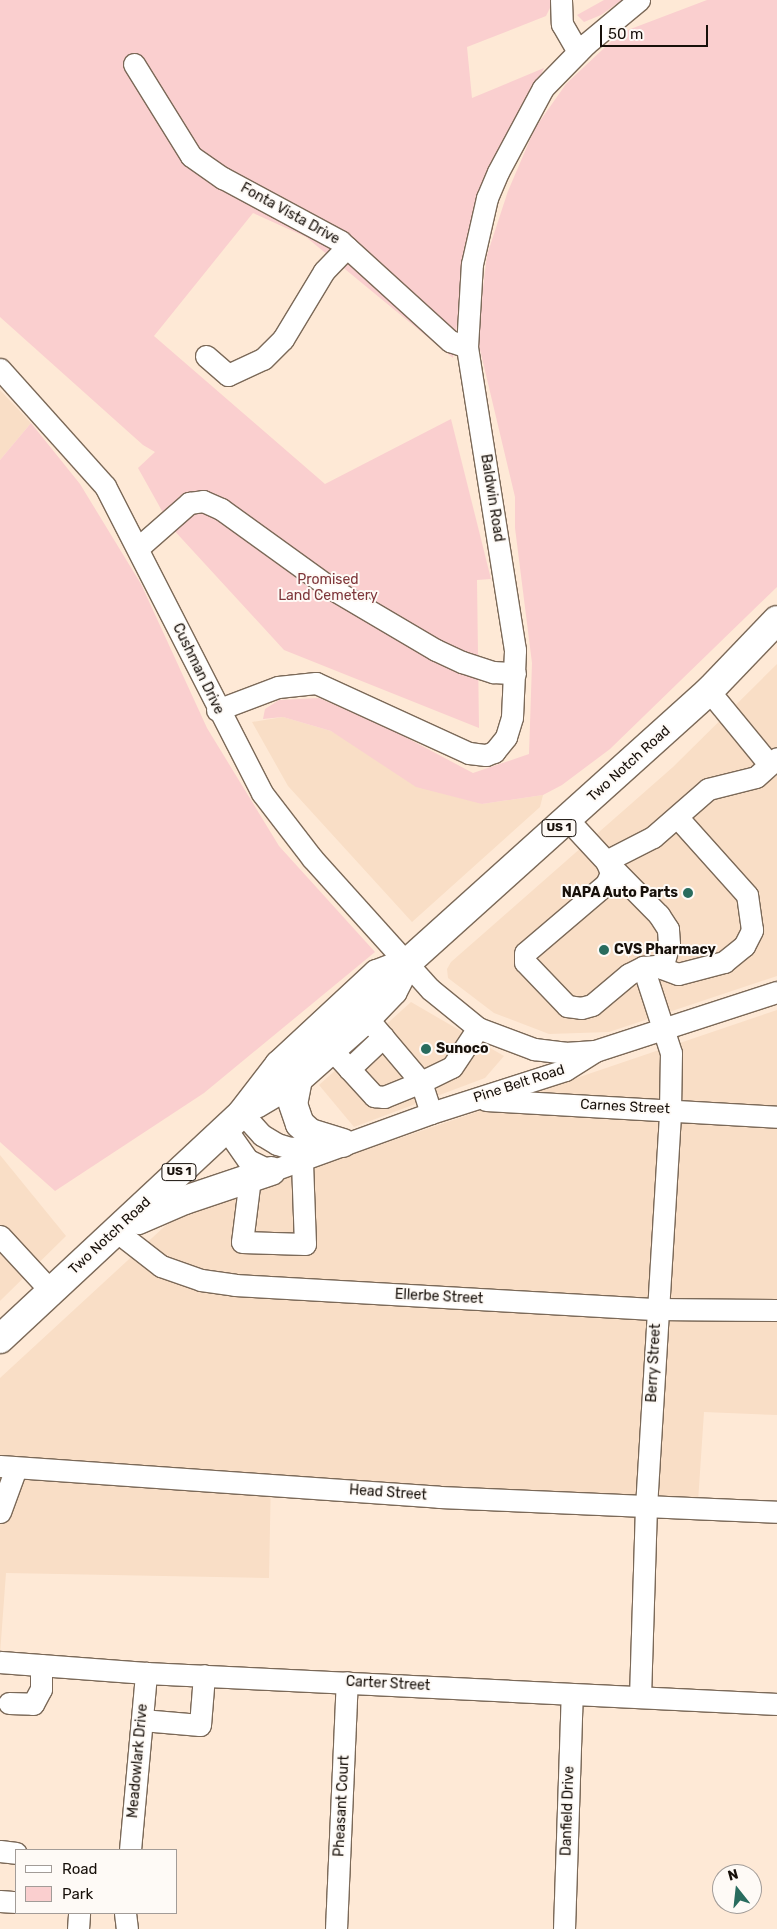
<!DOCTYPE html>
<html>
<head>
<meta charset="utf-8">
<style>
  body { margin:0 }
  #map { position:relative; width:777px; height:1929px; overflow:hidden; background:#fee9d6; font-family:Rubik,sans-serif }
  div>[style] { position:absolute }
  .built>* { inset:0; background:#f9dec6 }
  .green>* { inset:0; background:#facfcf }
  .roads { filter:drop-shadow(1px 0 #7b6958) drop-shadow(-1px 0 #7b6958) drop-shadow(0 1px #7b6958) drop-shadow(0 -1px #7b6958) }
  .minor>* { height:21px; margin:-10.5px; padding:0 10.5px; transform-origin:10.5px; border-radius:10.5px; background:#fff }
  .major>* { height:28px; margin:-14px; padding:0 14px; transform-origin:14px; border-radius:14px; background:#fff }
  .dots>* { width:14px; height:14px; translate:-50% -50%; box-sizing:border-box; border:2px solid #fefaf6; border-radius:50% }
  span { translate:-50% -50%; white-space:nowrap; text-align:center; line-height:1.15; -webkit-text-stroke:4px #fefaf6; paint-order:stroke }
  .shield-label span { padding:1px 4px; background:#fefaf6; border:1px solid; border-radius:4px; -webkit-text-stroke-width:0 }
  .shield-label { font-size:12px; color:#17100a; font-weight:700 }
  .street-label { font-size:14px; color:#17100a }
  .park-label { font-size:14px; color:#7e363a }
  .poi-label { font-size:14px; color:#17100a; font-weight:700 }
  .right { translate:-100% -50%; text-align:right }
  .left { translate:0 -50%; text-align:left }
  .legend { position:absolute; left:15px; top:1849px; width:162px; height:65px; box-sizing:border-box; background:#fefaf6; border:1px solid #a29c98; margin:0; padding:6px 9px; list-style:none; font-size:15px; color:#17100a }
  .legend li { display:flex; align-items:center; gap:10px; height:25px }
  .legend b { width:25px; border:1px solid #a29c98 }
  .north { position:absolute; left:712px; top:1864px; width:50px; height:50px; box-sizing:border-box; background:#fefaf6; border:1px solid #a29c98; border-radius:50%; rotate:344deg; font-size:14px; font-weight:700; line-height:20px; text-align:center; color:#17100a }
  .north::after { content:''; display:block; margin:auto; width:18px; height:22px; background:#296c5e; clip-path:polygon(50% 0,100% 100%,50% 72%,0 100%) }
  .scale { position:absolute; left:600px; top:25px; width:108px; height:22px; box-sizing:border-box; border:2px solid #17100a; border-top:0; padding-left:6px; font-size:15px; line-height:18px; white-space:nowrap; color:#17100a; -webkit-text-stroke:4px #fefaf6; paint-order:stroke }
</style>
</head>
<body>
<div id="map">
  <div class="built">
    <div style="clip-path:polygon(0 390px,31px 423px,0 460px)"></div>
    <div style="clip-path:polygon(777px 664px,777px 976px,609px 1032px,549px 1034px,494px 1013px,448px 978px,447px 969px,451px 962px,673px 767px)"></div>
    <div style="clip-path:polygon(283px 717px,331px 731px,482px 804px,543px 795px,540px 807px,412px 922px,288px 786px,252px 722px)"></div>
    <div style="clip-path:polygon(411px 1002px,504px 1056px,485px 1078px,354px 1127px,319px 1085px)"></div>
    <div style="clip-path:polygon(777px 1010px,777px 1415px,704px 1412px,698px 1502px,271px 1476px,269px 1578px,6px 1573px,0 1654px,0 1378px,165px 1226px,187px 1212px,235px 1194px)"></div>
    <div style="clip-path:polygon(0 1155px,66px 1236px,0 1301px)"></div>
  </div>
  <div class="green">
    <div style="clip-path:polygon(0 0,554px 0,546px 16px,467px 47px,472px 98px,544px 68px,468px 231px,453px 358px,306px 237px,253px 213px,154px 336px,325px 484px,451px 419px,491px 579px,477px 580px,479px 728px,284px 650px,171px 527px,138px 468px,155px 452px,143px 445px,0 317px)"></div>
    <div style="clip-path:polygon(604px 0,622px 0,601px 15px,584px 22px,577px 15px)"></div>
    <div style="clip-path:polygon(707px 0,777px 0,777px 587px,610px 749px,562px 785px,543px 795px,482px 804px,416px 787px,331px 731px,283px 717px,263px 719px,265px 709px,279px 700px,319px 698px,390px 729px,473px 773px,529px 754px,532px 663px,515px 528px,515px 497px,477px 337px,487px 255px,508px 191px,535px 128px,566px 84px,620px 33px)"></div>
    <div style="clip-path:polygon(31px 423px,80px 484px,141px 584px,207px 728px,279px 846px,375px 952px,204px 1093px,55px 1191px,0 1142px,0 460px)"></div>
  </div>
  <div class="roads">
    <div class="minor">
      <div style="left:561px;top:0;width:24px;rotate:88deg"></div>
      <div style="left:562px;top:24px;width:32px;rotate:60deg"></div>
      <div style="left:134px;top:64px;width:108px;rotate:58.2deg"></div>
      <div style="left:191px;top:156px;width:39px;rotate:35deg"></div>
      <div style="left:223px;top:178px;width:133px;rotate:28.3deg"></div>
      <div style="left:340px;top:241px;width:149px;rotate:42.3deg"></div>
      <div style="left:450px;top:341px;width:18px;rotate:19deg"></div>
      <div style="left:206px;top:356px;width:29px;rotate:41deg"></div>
      <div style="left:228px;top:375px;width:38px;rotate:-25deg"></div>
      <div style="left:263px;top:359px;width:28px;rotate:-45deg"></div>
      <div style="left:283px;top:339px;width:79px;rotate:-58.9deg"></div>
      <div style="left:324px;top:271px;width:33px;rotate:-46deg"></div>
      <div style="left:0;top:369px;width:157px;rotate:48.1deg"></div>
      <div style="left:105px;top:486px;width:345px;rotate:62.9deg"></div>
      <div style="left:262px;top:793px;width:82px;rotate:52.4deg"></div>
      <div style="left:312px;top:858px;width:176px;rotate:48deg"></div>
      <div style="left:430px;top:989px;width:62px;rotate:39.1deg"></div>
      <div style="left:478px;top:1028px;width:60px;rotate:20.6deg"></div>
      <div style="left:534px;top:1049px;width:31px;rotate:7deg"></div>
      <div style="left:565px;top:1053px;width:30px;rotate:-4deg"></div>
      <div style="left:139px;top:547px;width:67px;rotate:-41.3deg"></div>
      <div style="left:189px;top:503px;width:14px;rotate:-8deg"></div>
      <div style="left:203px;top:501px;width:20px;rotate:24deg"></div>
      <div style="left:221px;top:509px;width:133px;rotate:35.8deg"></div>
      <div style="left:329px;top:587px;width:124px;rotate:30.5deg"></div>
      <div style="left:436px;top:650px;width:29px;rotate:25deg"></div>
      <div style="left:462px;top:662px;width:33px;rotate:18deg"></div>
      <div style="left:493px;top:672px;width:22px;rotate:3deg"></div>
      <div style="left:709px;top:691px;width:94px;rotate:50.6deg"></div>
      <div style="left:217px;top:710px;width:65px;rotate:-20.7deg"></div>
      <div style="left:278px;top:687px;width:38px;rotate:-6deg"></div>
      <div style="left:316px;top:683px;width:168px;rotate:24.6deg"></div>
      <div style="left:469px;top:753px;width:17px;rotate:7deg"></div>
      <div style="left:486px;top:755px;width:9px;rotate:-21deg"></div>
      <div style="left:494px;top:752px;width:19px;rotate:-51deg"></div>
      <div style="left:506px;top:737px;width:21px;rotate:-73deg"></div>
      <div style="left:512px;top:717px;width:67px;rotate:-87.4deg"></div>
      <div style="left:515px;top:650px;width:307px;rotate:-99deg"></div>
      <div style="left:467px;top:347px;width:83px;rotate:-86.6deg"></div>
      <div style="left:472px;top:264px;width:68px;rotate:-77.2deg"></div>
      <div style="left:487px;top:198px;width:28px;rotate:-67deg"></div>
      <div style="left:498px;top:172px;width:95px;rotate:-61.8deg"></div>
      <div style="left:543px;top:88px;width:62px;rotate:-45.7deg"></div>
      <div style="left:586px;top:44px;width:69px;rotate:-39.7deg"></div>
      <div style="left:568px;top:820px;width:56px;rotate:47.2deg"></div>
      <div style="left:606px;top:861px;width:13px;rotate:67deg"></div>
      <div style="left:611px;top:873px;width:12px;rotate:114deg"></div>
      <div style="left:606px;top:884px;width:106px;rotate:139.6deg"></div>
      <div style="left:525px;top:953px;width:9px;rotate:90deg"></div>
      <div style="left:525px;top:962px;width:61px;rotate:46.3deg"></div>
      <div style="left:567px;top:1006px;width:14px;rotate:8deg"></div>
      <div style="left:581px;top:1008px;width:11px;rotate:-15deg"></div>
      <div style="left:592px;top:1005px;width:48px;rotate:-40deg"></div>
      <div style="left:629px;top:974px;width:16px;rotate:-27deg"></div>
      <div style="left:643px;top:967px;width:13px;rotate:-4deg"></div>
      <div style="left:656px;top:966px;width:23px;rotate:20deg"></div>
      <div style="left:678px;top:974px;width:48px;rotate:-14.6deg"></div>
      <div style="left:724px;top:962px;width:26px;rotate:-39deg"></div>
      <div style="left:744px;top:946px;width:18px;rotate:-63deg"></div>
      <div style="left:752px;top:930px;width:35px;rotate:-98deg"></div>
      <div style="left:747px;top:895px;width:105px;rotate:-131.9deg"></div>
      <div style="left:662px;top:968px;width:25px;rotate:-74deg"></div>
      <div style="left:669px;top:944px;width:15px;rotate:-94deg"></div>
      <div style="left:668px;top:929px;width:17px;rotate:-123deg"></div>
      <div style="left:659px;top:915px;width:76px;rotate:-134.5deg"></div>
      <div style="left:606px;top:861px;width:53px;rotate:-27.1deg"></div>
      <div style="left:653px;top:837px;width:73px;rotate:-41.1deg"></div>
      <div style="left:708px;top:789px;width:49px;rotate:-14deg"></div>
      <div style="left:756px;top:777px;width:28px;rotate:-42deg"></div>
      <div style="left:331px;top:1049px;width:64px;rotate:47.5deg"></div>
      <div style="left:374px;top:1096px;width:10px;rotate:6deg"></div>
      <div style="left:384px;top:1097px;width:40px;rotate:-22deg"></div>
      <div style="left:421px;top:1082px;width:84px;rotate:-130.2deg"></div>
      <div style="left:349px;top:1069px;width:47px;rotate:-43.3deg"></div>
      <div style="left:486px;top:1100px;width:291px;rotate:3.3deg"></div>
      <div style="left:242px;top:1113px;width:30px;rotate:48deg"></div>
      <div style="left:262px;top:1135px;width:17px;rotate:31deg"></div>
      <div style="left:277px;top:1144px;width:14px;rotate:17deg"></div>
      <div style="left:290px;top:1148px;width:33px;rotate:-5deg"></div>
      <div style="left:431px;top:1113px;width:33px;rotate:-108deg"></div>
      <div style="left:421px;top:1082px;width:34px;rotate:-26deg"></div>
      <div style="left:452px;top:1067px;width:47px;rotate:-56.3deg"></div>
      <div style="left:226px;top:1129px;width:38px;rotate:55deg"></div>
      <div style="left:248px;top:1160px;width:25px;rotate:26deg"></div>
      <div style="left:271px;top:1171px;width:170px;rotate:-19.9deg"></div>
      <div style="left:431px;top:1113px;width:141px;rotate:-17.8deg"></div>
      <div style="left:565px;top:1070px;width:36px;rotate:-32deg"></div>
      <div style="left:595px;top:1051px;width:191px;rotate:-18deg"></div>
      <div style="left:250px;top:1178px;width:64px;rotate:97.1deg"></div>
      <div style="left:242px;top:1242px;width:63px;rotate:1.8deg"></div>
      <div style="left:305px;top:1244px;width:83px;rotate:-92.1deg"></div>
      <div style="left:116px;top:1231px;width:57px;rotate:37.9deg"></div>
      <div style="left:161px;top:1266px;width:42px;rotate:19.3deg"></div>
      <div style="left:201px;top:1280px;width:34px;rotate:8deg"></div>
      <div style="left:235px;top:1285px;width:423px;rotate:3.3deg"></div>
      <div style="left:657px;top:1309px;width:120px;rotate:0.5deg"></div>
      <div style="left:0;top:1236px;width:75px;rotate:47.2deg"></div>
      <div style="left:0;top:1466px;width:440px;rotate:4deg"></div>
      <div style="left:439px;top:1497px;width:338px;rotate:2.5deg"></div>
      <div style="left:0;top:1512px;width:47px;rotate:-70deg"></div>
      <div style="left:0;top:1662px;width:146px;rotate:4.3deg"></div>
      <div style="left:146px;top:1673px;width:632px;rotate:2.81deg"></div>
      <div style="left:640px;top:1697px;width:190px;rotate:-88.2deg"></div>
      <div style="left:646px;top:1507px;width:398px;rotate:-86.5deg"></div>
      <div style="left:670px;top:1110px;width:57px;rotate:-89deg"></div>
      <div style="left:671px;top:1053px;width:90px;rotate:-108deg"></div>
      <div style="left:9px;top:1703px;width:24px;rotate:2deg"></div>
      <div style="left:33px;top:1704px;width:17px;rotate:-62deg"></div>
      <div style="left:41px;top:1689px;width:24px;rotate:-90deg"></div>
      <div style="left:142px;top:1720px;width:58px;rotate:4.9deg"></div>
      <div style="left:200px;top:1725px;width:50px;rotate:-85.4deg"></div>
      <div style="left:130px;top:1850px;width:178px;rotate:-84.8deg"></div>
      <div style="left:0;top:1851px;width:16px;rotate:7deg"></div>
      <div style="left:0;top:1901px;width:16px;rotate:4deg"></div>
      <div style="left:125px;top:1913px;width:16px;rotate:83deg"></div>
      <div style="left:78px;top:1929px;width:16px;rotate:-86deg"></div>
      <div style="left:336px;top:1929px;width:247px;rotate:-87.5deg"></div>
      <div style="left:564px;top:1929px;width:235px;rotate:-88.1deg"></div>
    </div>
    <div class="major">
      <div style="left:298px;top:1079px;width:25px;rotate:101deg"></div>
      <div style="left:293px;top:1104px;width:21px;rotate:71deg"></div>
      <div style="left:300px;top:1124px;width:13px;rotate:42deg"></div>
      <div style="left:310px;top:1133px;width:34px;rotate:17deg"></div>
      <div style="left:256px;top:1104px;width:49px;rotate:-30.8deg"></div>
      <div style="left:298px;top:1079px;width:92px;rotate:-41.5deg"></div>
      <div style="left:367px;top:1018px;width:37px;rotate:-46deg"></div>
      <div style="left:393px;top:991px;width:33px;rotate:-63deg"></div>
      <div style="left:138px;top:1220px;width:51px;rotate:-23.1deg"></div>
      <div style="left:185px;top:1200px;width:91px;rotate:-18.6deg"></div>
      <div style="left:0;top:1339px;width:331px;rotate:-43deg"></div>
      <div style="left:242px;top:1113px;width:61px;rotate:-52.4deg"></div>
      <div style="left:279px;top:1065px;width:134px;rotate:-42.9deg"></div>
      <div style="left:377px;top:974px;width:33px;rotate:-21deg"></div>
      <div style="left:408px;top:962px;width:405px;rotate:-42deg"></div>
      <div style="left:709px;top:691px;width:98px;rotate:-46.2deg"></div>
    </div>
  </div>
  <div class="dots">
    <div style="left:688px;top:893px;background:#296c5e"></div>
    <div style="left:604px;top:950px;background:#296c5e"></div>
    <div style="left:426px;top:1049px;background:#296c5e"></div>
  </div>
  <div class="shield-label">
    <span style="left:559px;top:828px">US 1</span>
    <span style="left:179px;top:1172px">US 1</span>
  </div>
  <div class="street-label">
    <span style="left:290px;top:214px;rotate:29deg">Fonta Vista Drive</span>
    <span style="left:492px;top:498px;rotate:81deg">Baldwin Road</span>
    <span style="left:198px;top:669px;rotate:64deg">Cushman Drive</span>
    <span style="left:629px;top:764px;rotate:-42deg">Two Notch Road</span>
    <span style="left:519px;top:1084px;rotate:-18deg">Pine Belt Road</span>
    <span style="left:625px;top:1107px;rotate:3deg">Carnes Street</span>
    <span style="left:110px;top:1236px;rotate:-43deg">Two Notch Road</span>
    <span style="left:439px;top:1297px;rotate:3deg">Ellerbe Street</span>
    <span style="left:654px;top:1363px;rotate:-87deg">Berry Street</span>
    <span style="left:388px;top:1493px;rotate:4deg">Head Street</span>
    <span style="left:388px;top:1684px;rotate:3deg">Carter Street</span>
    <span style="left:138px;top:1761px;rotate:-85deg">Meadowlark Drive</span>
    <span style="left:342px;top:1806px;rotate:-87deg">Pheasant Court</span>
    <span style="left:568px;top:1811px;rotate:-88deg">Danfield Drive</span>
  </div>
  <div class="park-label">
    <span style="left:328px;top:588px">Promised<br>Land Cemetery</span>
  </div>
  <div class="poi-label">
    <span class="right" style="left:678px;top:893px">NAPA Auto Parts</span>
    <span class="left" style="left:614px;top:950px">CVS Pharmacy</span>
    <span class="left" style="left:436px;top:1049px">Sunoco</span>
  </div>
  <ul class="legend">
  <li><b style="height:6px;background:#fff"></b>Road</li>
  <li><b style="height:14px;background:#facfcf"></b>Park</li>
  </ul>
  <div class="north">N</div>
  <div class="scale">50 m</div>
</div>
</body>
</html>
